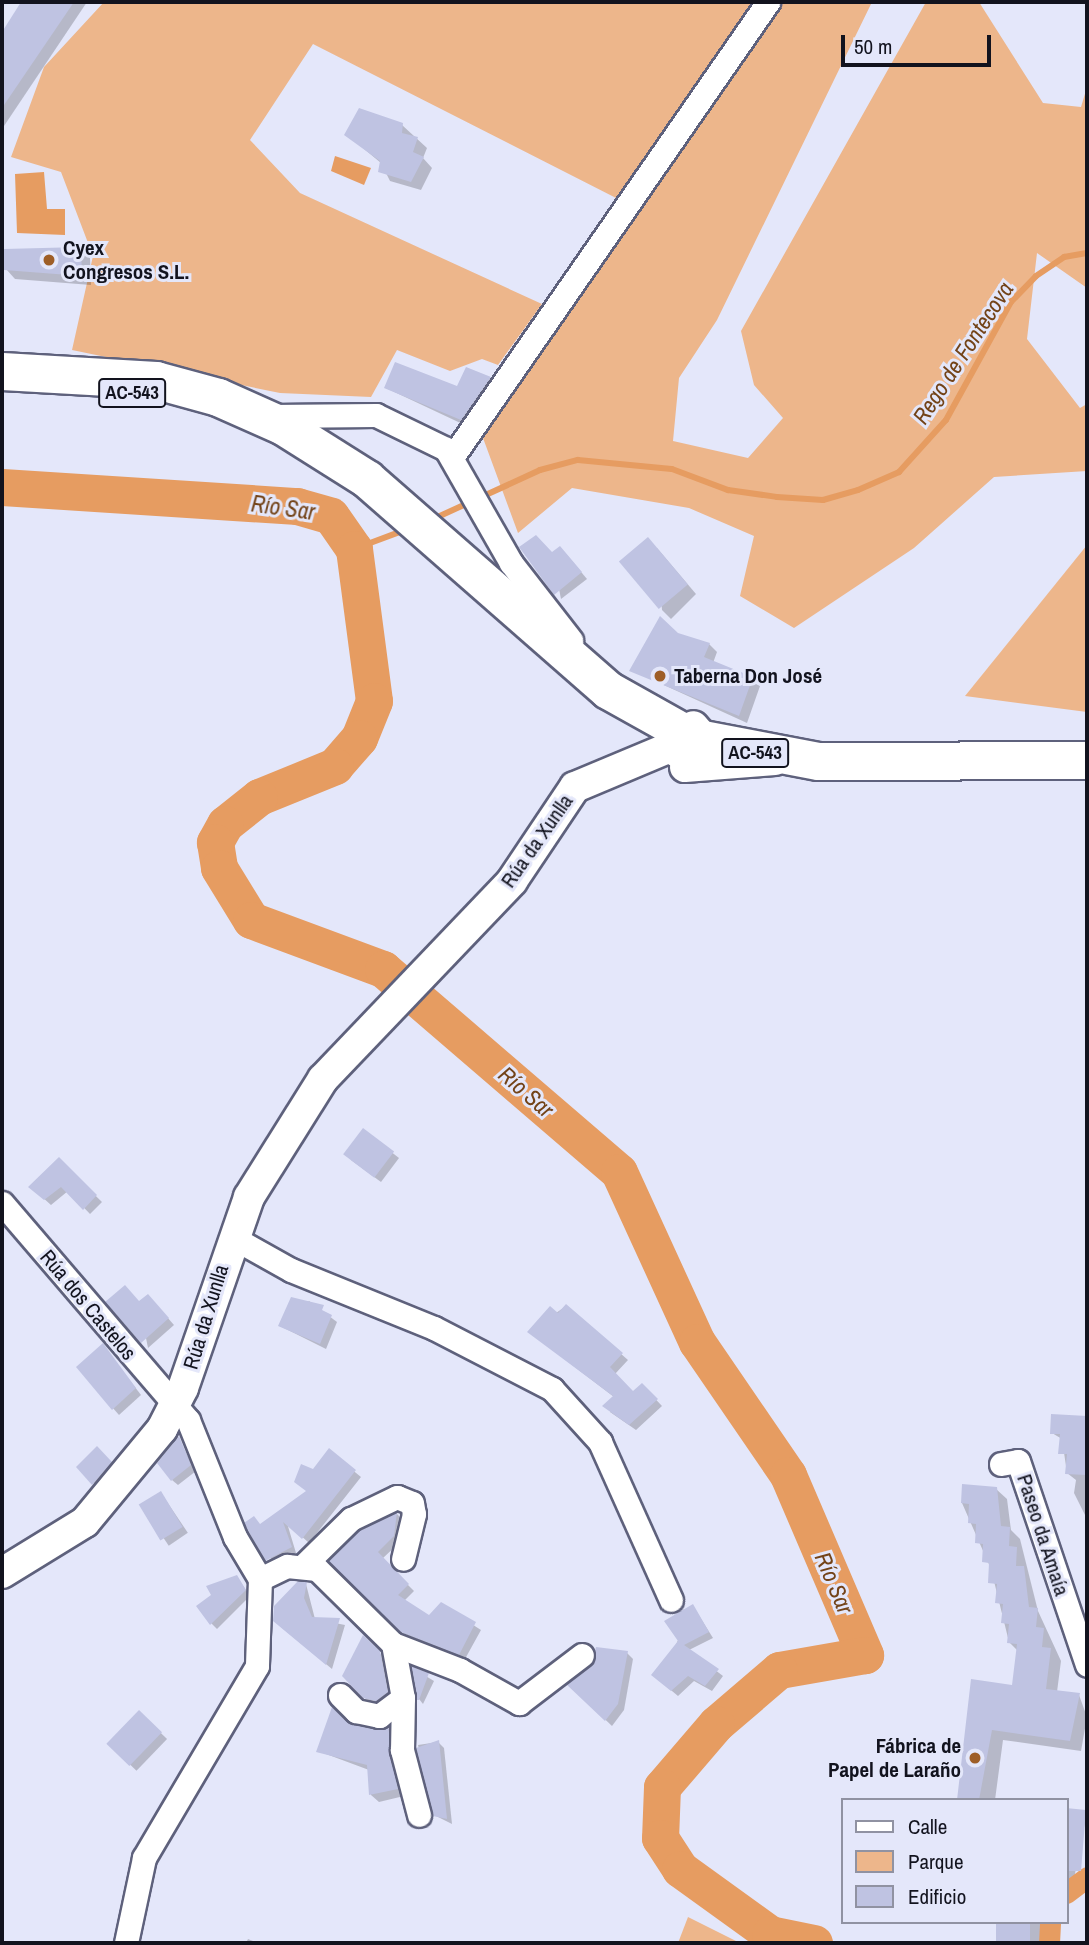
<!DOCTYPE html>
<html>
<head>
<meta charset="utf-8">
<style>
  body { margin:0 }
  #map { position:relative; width:1089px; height:1945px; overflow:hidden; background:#e4e7fa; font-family:"Archivo Narrow",sans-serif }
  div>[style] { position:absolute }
  .green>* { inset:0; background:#edb68b }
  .water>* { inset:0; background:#e69c61 }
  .shadow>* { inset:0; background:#0003; transform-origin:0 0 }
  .stream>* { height:6px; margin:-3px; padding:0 3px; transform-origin:3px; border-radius:3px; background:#e69c61 }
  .canal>* { height:21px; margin:-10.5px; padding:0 10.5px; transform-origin:10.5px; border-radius:10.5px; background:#e69c61 }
  .river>* { height:37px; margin:-18.5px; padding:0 18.5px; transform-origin:18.5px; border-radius:18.5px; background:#e69c61 }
  .building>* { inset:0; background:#bfc3e2; transform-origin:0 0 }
  .roads { filter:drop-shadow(2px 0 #5e617c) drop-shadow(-2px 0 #5e617c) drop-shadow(0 2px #5e617c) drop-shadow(0 -2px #5e617c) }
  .minor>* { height:23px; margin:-11.5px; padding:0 11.5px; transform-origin:11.5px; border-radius:11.5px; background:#fff }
  .tertiary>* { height:30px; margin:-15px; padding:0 15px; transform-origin:15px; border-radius:15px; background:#fff }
  .primary>* { height:37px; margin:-18.5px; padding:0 18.5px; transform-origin:18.5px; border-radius:18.5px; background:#fff }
  .dots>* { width:19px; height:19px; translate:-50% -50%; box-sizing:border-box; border:4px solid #e4e7fa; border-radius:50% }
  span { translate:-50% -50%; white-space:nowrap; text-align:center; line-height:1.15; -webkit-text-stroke:6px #e4e7fa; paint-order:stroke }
  .shield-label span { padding:2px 5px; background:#e4e7fa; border:2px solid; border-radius:5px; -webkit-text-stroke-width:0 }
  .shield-label { font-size:19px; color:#12131e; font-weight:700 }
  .poi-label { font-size:21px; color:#12131e; font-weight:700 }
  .left { translate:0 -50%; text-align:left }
  .right { translate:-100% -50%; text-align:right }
  .street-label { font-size:21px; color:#12131e }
  .water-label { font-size:23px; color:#734318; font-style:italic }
  .frame { position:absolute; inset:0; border:4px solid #12131e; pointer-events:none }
  .legend { position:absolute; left:841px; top:1798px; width:228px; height:126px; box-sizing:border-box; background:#e4e7fa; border:2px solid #9092a2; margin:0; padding:9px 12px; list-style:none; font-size:21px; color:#12131e }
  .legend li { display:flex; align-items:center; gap:14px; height:35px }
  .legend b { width:35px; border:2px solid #9092a2 }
  .scale { position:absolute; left:841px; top:35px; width:150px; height:32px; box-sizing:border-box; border:4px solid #12131e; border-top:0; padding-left:9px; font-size:21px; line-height:24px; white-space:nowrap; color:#12131e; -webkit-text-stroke:5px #e4e7fa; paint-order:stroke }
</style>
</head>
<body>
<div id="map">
  <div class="green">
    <div style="clip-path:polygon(104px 2px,758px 2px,620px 200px,313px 44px,250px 140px,300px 193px,542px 304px,498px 365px,482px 359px,450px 371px,397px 350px,371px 397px,280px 393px,72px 350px,93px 256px,61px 172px,11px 157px,44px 67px)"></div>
    <div style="clip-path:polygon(784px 2px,872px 2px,717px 320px,679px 378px,673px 441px,748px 458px,783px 418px,754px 385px,741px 331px,926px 2px,979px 2px,1043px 103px,1081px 107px,1087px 87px,1087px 288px,1037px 253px,1027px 339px,1080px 408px,1087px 404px,1087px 471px,994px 477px,914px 548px,794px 628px,740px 596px,754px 536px,689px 508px,572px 488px,518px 533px,483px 438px)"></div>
    <div style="clip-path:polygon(1087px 545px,1087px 712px,965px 696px)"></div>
    <div style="clip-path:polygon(688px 1917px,740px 1943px,678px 1943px)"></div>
  </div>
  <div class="water">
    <div style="clip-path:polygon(335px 156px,371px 168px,364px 185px,331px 171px)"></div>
    <div style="clip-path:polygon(44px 172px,47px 209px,65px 209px,65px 235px,17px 233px,15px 174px)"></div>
  </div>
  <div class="shadow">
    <div style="clip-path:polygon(26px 2px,87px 2px,2px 129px,2px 36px)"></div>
    <div style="clip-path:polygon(402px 125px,427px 148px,423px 158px,432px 168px,421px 190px,390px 181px,381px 163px,346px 134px)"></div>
    <div style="clip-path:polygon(81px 248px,90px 258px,91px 285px,15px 279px,6px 269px)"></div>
    <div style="clip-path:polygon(490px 378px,499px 387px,471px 428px,386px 388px,458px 388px)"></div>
    <div style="clip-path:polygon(657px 548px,696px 594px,671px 619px,662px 610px)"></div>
    <div style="clip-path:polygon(552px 554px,566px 554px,587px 579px,561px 599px)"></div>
    <div style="clip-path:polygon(677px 634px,709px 644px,717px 652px,713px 663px,760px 686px,747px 723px,631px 670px)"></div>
    <div style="clip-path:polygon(363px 1130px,399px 1158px,381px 1182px,351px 1160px)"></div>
    <div style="clip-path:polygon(59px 1160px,102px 1202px,90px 1214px,68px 1191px,51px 1205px,31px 1187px)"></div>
    <div style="clip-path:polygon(309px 1301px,337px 1322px,326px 1349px,280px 1326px)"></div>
    <div style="clip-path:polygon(154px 1302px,174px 1325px,148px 1348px,139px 1303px)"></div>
    <div style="clip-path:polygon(566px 1306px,628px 1360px,615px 1374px,633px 1394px,642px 1385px,662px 1406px,636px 1430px,610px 1412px,614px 1397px,529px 1332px)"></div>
    <div style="clip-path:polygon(103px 1345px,141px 1395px,119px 1415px,78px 1368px)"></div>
    <div style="clip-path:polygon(1086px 1418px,1087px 1419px,1087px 1519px,1074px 1493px,1076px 1480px,1067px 1473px,1062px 1439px,1052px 1433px)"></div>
    <div style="clip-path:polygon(182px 1446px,196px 1471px,178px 1485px,172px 1480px)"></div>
    <div style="clip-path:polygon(329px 1451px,361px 1477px,309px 1543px,287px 1523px,296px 1553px,273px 1566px,261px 1526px,308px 1492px)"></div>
    <div style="clip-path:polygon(103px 1454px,116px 1470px,99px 1489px,78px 1467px)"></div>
    <div style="clip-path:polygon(996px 1489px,1007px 1499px,1011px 1530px,1020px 1539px,1038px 1611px,1061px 1661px,1057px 1692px,1079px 1695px,1087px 1717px,1081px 1751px,1003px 1740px,995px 1800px,960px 1800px,973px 1681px,1014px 1687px,1018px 1651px,1009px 1642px,991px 1569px,962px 1503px)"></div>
    <div style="left:161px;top:1493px;width:48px;height:23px;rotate:56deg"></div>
    <div style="clip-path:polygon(397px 1514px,403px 1520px,400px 1542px,382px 1559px,414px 1591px,404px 1601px,430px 1618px,442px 1605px,481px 1630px,465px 1659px,405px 1634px,331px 1561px,360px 1532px)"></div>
    <div style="clip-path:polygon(237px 1577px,250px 1596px,217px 1629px,211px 1623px)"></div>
    <div style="clip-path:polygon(306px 1584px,315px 1619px,345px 1625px,332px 1669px,281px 1627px)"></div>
    <div style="clip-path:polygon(693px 1606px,713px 1638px,689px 1650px,723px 1676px,712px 1691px,694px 1681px,678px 1696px,660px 1681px)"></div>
    <div style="clip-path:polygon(367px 1641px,385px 1659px,393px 1698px,382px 1706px,371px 1704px,344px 1676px)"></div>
    <div style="clip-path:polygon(627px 1653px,633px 1659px,624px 1710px,612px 1726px,569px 1685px)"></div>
    <div style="clip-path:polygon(414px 1669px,434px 1681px,423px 1704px,419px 1699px)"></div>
    <div style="left:139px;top:1712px;width:39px;height:44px;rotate:44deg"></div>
    <div style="clip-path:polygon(352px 1726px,388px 1728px,396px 1736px,404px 1796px,379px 1802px,371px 1795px,369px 1770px,318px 1751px)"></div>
    <div style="clip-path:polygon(438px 1742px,444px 1748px,452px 1824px,434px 1815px,418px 1745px)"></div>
    <div style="left:1066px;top:1810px;width:21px;height:70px;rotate:11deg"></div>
    <div style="left:997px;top:1922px;width:44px;height:21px"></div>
    <div style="clip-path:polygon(248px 1939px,258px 1943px,246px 1943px)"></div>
  </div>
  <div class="stream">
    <div style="left:431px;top:520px;width:120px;rotate:-24.6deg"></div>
    <div style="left:540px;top:470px;width:39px;rotate:-15deg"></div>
    <div style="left:578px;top:460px;width:94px;rotate:5.5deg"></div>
    <div style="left:672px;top:469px;width:60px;rotate:20.6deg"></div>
    <div style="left:728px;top:490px;width:49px;rotate:8.1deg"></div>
    <div style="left:777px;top:497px;width:46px;rotate:3.7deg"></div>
    <div style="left:823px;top:500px;width:36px;rotate:-16deg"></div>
    <div style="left:858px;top:490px;width:45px;rotate:-23.7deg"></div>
    <div style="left:899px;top:472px;width:70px;rotate:-47.9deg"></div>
    <div style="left:946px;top:420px;width:135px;rotate:-61.2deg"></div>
    <div style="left:1011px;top:302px;width:36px;rotate:-46deg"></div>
    <div style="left:1036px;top:276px;width:34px;rotate:-34deg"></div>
    <div style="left:1064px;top:257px;width:23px;rotate:-10deg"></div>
    <div style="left:354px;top:549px;width:54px;rotate:-20.4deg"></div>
  </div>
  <div class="canal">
    <div style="left:1066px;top:1893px;width:26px;rotate:-37deg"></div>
    <div style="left:1049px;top:1943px;width:21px;rotate:-87deg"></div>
  </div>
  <div class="river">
    <div style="left:2px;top:487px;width:296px;rotate:3.7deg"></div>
    <div style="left:297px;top:506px;width:35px;rotate:16deg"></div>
    <div style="left:331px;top:516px;width:40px;rotate:55.1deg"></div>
    <div style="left:354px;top:549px;width:153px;rotate:82.5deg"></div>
    <div style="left:374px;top:701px;width:40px;rotate:112deg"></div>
    <div style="left:359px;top:738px;width:37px;rotate:131deg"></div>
    <div style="left:335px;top:766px;width:82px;rotate:157.8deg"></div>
    <div style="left:259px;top:797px;width:43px;rotate:141.5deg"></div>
    <div style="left:225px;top:824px;width:21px;rotate:119deg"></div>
    <div style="left:215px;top:842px;width:26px;rotate:81deg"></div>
    <div style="left:219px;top:868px;width:61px;rotate:58.4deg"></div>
    <div style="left:251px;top:920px;width:141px;rotate:20.4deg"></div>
    <div style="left:383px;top:969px;width:311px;rotate:40.7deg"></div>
    <div style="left:619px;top:1172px;width:187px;rotate:65.4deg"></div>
    <div style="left:697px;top:1342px;width:161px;rotate:55.6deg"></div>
    <div style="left:788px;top:1475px;width:196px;rotate:66.8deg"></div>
    <div style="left:865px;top:1655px;width:87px;rotate:170.1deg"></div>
    <div style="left:779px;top:1670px;width:83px;rotate:139.4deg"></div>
    <div style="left:716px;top:1724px;width:83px;rotate:130.6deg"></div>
    <div style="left:662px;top:1787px;width:51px;rotate:92.2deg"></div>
    <div style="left:660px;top:1838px;width:37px;rotate:57deg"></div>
    <div style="left:680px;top:1869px;width:111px;rotate:35.8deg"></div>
    <div style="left:770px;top:1934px;width:45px;rotate:11.6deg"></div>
  </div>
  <div class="building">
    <div style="clip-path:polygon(21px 2px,74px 2px,2px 108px,2px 32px)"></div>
    <div style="clip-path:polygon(359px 108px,403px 123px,402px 133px,418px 137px,413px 152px,424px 157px,411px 182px,378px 172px,380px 161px,344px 135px)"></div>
    <div style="clip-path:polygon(81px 247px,82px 276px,4px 270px,4px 249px)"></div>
    <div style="clip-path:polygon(395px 362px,457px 386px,466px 367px,491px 377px,461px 420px,384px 388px)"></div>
    <div style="clip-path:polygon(536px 535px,552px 552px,560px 546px,582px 572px,554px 595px,519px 547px)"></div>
    <div style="left:648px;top:537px;width:62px;height:38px;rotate:50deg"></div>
    <div style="clip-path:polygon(660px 616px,678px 633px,710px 643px,704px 657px,753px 677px,739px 716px,629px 671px)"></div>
    <div style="left:363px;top:1128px;width:39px;height:33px;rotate:37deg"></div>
    <div style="clip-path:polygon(59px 1157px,97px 1195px,83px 1210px,61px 1187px,44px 1200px,28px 1187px)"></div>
    <div style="clip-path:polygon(125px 1285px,139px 1301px,148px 1294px,169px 1318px,141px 1343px,105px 1302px)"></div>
    <div style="clip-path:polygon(291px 1297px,324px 1305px,322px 1310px,332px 1315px,320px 1344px,278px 1326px)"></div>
    <div style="clip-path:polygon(566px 1304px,623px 1353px,610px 1367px,633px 1391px,642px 1383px,658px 1399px,629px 1425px,602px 1406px,613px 1396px,527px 1332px,550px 1306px,558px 1313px)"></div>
    <div style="clip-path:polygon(103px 1343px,136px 1388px,112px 1410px,76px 1367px)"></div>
    <div style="clip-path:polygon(1051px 1414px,1087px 1416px,1087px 1475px,1065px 1474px,1067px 1454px,1058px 1454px,1060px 1434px,1050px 1434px)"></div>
    <div style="clip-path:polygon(179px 1436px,191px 1465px,171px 1481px,157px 1463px)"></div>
    <div style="clip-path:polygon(97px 1446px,112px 1462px,92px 1485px,76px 1467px)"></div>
    <div style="clip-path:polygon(329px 1448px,356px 1470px,302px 1539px,283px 1522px,292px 1547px,265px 1561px,244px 1523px,254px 1516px,260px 1524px,306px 1491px,294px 1482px,301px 1464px,313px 1469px)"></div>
    <div style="clip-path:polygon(962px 1484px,997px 1487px,1001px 1526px,1010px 1527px,1009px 1546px,1017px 1547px,1016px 1566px,1024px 1566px,1029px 1607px,1038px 1608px,1036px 1627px,1044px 1628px,1042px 1647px,1051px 1648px,1046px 1689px,1080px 1693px,1070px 1741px,992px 1730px,979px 1800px,957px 1800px,971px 1679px,1012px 1685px,1017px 1644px,1007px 1643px,1009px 1624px,1001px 1623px,1003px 1604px,995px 1603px,997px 1584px,988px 1583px,989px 1563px,982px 1562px,983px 1544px,975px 1543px,976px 1524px,968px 1523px,969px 1504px,961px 1503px)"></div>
    <div style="left:161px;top:1491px;width:42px;height:26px;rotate:59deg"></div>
    <div style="clip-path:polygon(397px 1512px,394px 1536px,378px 1552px,409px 1584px,398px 1595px,429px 1615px,441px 1602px,476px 1622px,459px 1655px,401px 1632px,328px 1561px,359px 1531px)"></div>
    <div style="clip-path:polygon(237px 1575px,246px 1590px,210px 1625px,196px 1606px,211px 1595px,206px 1586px)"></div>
    <div style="clip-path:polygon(298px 1581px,307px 1582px,304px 1598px,312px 1617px,340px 1618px,326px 1665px,273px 1621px,274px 1606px)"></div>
    <div style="clip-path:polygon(693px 1604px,709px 1632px,684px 1645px,719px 1669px,705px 1686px,688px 1676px,671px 1691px,651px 1675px,678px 1641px,664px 1621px)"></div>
    <div style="clip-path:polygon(363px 1635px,380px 1651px,388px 1692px,376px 1701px,363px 1698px,342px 1676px)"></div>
    <div style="clip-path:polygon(596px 1647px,628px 1651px,618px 1704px,605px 1721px,566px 1684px,591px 1666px)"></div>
    <div style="clip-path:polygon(411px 1666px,429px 1673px,419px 1700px,417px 1700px)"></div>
    <div style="clip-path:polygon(332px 1707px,353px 1725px,388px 1726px,398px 1789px,369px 1795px,367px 1765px,316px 1752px)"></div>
    <div style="left:139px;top:1710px;width:32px;height:47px;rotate:44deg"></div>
    <div style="clip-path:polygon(439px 1740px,447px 1819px,433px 1816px,416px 1748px)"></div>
    <div style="clip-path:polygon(1066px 1808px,1086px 1810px,1081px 1871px,1066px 1871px)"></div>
    <div style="left:996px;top:1922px;width:34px;height:21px"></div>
  </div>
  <div class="roads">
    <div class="minor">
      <div style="left:271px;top:416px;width:105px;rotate:-0.5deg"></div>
      <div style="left:376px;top:415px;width:78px;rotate:25.9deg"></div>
      <div style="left:446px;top:449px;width:131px;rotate:60.3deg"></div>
      <div style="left:511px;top:563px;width:98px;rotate:52.1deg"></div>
      <div style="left:453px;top:456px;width:553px;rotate:-55.25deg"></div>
      <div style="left:2px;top:1203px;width:286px;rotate:49.4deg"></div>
      <div style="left:188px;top:1420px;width:126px;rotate:68.1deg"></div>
      <div style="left:235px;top:1537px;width:49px;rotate:59.2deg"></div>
      <div style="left:260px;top:1579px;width:87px;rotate:92deg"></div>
      <div style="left:257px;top:1666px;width:223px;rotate:120.5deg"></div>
      <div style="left:144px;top:1858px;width:87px;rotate:102deg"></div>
      <div style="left:232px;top:1237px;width:68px;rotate:29.2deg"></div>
      <div style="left:291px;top:1270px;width:154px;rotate:22.1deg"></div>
      <div style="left:434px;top:1328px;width:133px;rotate:27.3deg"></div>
      <div style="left:552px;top:1389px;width:72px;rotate:47.8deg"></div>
      <div style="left:600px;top:1442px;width:173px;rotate:65.8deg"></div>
      <div style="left:1001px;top:1464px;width:17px;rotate:-10deg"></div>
      <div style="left:1018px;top:1461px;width:215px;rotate:71.3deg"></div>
      <div style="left:304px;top:1565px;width:66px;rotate:-44.4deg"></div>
      <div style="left:351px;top:1519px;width:51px;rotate:-25.6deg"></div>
      <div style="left:397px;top:1497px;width:16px;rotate:22deg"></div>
      <div style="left:412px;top:1503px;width:11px;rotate:80deg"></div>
      <div style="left:414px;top:1514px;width:46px;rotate:103.7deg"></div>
      <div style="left:260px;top:1579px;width:30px;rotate:-26deg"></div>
      <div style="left:287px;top:1566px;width:30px;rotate:6deg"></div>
      <div style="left:317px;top:1569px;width:107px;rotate:44.6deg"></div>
      <div style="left:393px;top:1644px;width:72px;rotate:21.2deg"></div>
      <div style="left:460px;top:1670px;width:68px;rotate:29.2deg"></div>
      <div style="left:519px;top:1703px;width:79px;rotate:-37.3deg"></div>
      <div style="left:340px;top:1695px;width:23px;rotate:45deg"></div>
      <div style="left:356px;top:1711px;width:24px;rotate:12deg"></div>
      <div style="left:379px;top:1716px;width:30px;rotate:-37deg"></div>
      <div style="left:403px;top:1698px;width:55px;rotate:-100.5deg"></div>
      <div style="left:403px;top:1698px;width:52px;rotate:91.1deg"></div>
      <div style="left:402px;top:1750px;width:67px;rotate:75.3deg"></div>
    </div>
    <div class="tertiary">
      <div style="left:685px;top:731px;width:22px;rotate:111deg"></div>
      <div style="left:677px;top:752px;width:26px;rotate:23deg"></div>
      <div style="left:701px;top:762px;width:21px;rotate:-73deg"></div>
      <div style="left:707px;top:742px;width:21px;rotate:-131deg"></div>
      <div style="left:685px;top:767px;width:90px;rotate:-4.4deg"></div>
      <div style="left:2px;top:1573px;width:97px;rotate:-31.6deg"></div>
      <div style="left:85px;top:1522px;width:121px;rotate:-50.4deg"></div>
      <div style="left:162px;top:1429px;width:46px;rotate:-62.9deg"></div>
      <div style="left:183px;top:1388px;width:202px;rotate:-70.9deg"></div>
      <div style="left:249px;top:1197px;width:139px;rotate:-57.9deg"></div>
      <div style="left:323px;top:1079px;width:274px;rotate:-46.3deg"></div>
      <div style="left:512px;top:881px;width:113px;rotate:-56.2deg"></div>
      <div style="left:575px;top:787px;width:112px;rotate:-22.7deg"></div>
    </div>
    <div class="primary">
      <div style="left:2px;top:371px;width:154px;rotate:3.3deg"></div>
      <div style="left:156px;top:380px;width:64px;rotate:15.3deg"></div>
      <div style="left:218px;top:397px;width:71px;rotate:24deg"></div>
      <div style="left:283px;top:426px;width:99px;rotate:32.2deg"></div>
      <div style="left:367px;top:479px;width:320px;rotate:41.2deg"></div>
      <div style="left:608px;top:690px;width:96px;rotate:29.2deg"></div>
      <div style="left:692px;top:737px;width:128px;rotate:10.8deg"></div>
      <div style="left:818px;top:761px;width:269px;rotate:-0.2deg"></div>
    </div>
  </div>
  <div class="dots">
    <div style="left:49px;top:260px;background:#9e5e27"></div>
    <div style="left:660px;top:676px;background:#9e5e27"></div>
    <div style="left:975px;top:1758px;background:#9e5e27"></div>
  </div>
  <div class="shield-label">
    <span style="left:132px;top:393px">AC-543</span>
    <span style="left:755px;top:753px">AC-543</span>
  </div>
  <div class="poi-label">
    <span class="left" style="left:63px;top:260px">Cyex<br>Congresos S.L.</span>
    <span class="left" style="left:674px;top:676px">Taberna Don José</span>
    <span class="right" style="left:961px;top:1758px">Fábrica de<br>Papel de Laraño</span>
  </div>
  <div class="street-label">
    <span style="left:537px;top:841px;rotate:-55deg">Rúa da Xunlla</span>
    <span style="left:88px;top:1305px;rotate:50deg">Rúa dos Castelos</span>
    <span style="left:206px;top:1317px;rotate:-73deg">Rúa da Xunlla</span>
    <span style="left:1043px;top:1535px;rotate:72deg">Paseo da Amaía</span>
  </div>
  <div class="water-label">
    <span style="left:963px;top:353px;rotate:-57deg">Rego de Fontecova</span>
    <span style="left:283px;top:508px;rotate:8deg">Río Sar</span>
    <span style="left:526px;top:1092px;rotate:41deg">Río Sar</span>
    <span style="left:834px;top:1583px;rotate:67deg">Río Sar</span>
  </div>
  <div class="frame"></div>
  <ul class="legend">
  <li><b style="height:9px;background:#fff"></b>Calle</li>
  <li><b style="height:19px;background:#edb68b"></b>Parque</li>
  <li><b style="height:19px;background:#bfc3e2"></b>Edificio</li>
  </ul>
  <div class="scale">50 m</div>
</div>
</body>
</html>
